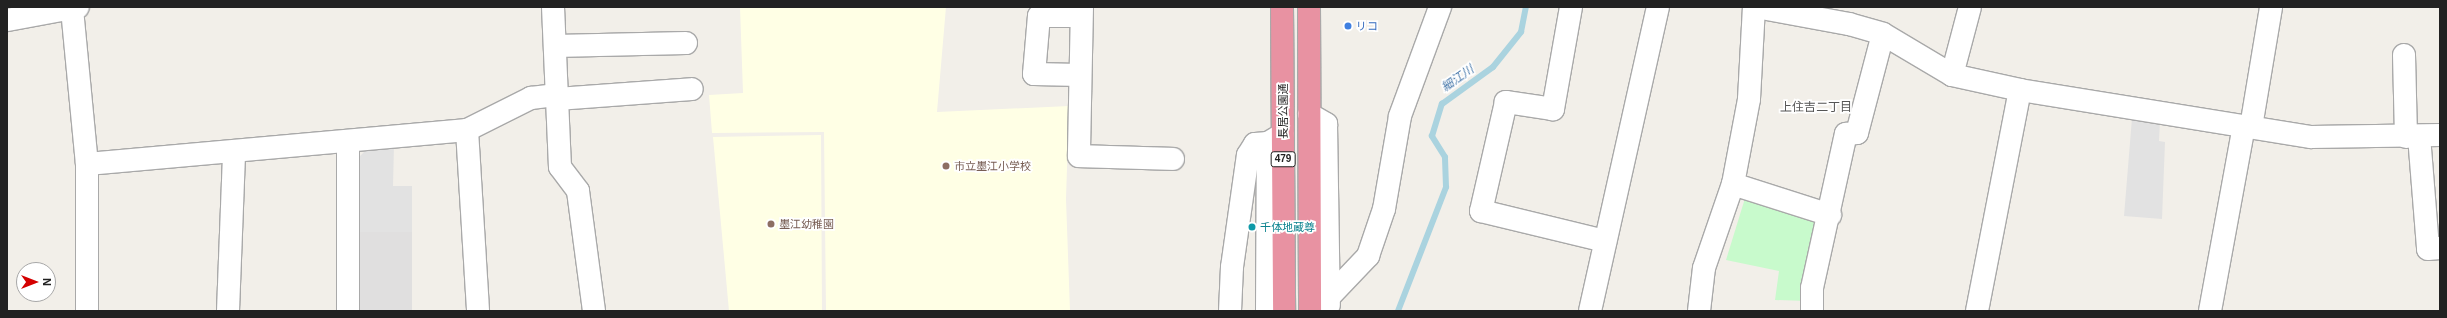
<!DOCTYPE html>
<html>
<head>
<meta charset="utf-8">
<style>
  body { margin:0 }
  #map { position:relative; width:2447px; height:318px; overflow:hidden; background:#f2efe9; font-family:Arial,"Noto Sans JP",sans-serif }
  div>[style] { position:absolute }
  .residential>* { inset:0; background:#e0dfdf; transform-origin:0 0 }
  .education>* { inset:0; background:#ffffe5 }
  .park>* { inset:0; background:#c8facc }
  .parking>* { inset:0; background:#e2e2e2 }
  .stream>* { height:6px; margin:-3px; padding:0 3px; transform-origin:3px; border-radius:3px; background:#aad3df }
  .roads { filter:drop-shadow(1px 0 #a9a9a9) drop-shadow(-1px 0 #a9a9a9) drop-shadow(0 1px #a9a9a9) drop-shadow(0 -1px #a9a9a9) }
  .minor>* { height:22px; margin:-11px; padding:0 11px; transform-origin:11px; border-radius:11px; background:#fff }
  .highway>* { height:22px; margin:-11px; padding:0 11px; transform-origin:11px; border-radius:11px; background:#e892a2 }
  .dots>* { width:11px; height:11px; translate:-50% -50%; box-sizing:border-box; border:2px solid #fff; border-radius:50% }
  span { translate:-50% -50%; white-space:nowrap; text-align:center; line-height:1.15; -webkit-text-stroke:3.5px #fff; paint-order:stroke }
  .shield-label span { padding:1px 3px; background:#fff; border:1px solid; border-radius:3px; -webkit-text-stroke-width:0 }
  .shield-label { font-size:10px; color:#222; font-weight:700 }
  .shop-label { font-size:11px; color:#366cbe }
  .left { translate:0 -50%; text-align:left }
  .street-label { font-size:11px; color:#222 }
  .education-label { font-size:11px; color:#785e54 }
  .culture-label { font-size:11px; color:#0d838f }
  .water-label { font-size:12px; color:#4a7aab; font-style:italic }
  .neighbourhood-label { font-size:12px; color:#555 }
  .frame { position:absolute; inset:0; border:8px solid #222; pointer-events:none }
  .north { position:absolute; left:16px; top:262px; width:40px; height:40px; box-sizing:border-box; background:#fff; border:1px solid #a7a7a7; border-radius:50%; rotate:90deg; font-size:11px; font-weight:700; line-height:16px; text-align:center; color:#222 }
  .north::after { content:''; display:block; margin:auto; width:14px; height:18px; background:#d40000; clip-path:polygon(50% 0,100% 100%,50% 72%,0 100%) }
</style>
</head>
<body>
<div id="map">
  <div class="residential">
    <div style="left:360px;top:186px;width:52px;height:125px"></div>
  </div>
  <div class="education">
    <div style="clip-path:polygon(740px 7px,946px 7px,937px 112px,1069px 106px,1066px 199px,1070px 311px,826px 311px,824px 132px,712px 133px,709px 95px,743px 93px)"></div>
    <div style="clip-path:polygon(821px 135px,822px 311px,729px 311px,713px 137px)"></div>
  </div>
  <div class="park">
    <div style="clip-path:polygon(1746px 195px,1826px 217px,1809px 301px,1775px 300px,1779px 271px,1726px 260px)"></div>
  </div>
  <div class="parking">
    <div style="clip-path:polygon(2132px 118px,2160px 121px,2159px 141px,2165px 142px,2162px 219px,2124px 216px)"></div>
    <div style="clip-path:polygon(394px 145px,393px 186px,412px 186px,412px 232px,360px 232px,360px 156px,370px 146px)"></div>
  </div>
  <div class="stream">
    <div style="left:1398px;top:311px;width:133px;rotate:-68.8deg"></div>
    <div style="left:1446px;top:187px;width:30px;rotate:-92deg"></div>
    <div style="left:1445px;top:157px;width:25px;rotate:-122deg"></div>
    <div style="left:1432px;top:136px;width:34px;rotate:-73deg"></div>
    <div style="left:1442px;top:104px;width:63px;rotate:-36deg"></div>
    <div style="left:1493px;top:67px;width:45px;rotate:-51.3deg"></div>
    <div style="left:1521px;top:32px;width:25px;rotate:-79deg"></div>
  </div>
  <div class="roads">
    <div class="minor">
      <div style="left:553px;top:7px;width:160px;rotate:87.5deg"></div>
      <div style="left:560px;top:167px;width:30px;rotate:53deg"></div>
      <div style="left:578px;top:191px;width:121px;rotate:82.4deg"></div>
      <div style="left:1082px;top:7px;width:149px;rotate:91.2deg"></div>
      <div style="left:1079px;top:156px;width:94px;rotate:1.8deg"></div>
      <div style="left:1571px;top:7px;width:104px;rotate:100deg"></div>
      <div style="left:1553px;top:109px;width:48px;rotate:-171.5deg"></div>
      <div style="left:1506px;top:102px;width:112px;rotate:102.9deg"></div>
      <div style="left:1481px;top:211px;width:128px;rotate:13.6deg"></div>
      <div style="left:1756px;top:7px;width:95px;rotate:10.4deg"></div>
      <div style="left:1849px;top:24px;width:35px;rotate:16deg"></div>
      <div style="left:1883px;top:34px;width:80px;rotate:30.7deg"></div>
      <div style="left:1952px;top:75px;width:70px;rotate:12.4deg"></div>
      <div style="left:2020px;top:90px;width:295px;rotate:9.2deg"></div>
      <div style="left:2311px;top:137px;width:129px;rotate:-0.9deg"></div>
      <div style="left:72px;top:9px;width:156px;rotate:84.5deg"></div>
      <div style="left:87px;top:164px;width:147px;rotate:90deg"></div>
      <div style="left:7px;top:20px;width:72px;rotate:-10.4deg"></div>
      <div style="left:555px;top:46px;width:131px;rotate:-1.3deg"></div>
      <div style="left:2404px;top:55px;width:82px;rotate:88.6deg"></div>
      <div style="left:1080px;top:75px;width:46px;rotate:-178.8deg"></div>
      <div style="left:1034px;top:74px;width:58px;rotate:-85.1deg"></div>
      <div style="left:1039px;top:16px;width:42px"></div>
      <div style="left:1952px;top:75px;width:70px;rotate:-75.2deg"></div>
      <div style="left:557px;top:99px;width:135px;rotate:-4.2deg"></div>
      <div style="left:1309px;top:114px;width:20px;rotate:30deg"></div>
      <div style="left:1326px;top:124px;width:181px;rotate:89.1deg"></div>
      <div style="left:2251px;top:127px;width:122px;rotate:-80.5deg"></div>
      <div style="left:467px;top:130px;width:181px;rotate:86.5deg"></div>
      <div style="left:2419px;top:136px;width:113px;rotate:85.4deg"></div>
      <div style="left:2428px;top:249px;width:12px;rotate:-5deg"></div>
      <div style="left:348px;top:141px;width:170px;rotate:90deg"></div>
      <div style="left:87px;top:164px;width:382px;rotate:-5.1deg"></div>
      <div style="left:467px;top:130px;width:72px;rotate:-26.6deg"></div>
      <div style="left:531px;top:98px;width:26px;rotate:-7deg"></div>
      <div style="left:1733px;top:184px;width:102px;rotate:17.7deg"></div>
      <div style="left:1329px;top:297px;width:57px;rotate:-46.4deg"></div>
      <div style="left:1368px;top:256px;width:50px;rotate:-71.2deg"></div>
      <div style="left:1384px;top:209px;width:94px;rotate:-80.2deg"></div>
      <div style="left:1400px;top:116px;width:116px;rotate:-69.8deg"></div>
      <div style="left:228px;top:311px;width:159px;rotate:-87.8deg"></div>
      <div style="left:1230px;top:311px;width:44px;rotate:-87.4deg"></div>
      <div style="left:1232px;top:267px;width:113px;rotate:-81.9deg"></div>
      <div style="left:1248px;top:155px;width:13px;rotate:-58deg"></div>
      <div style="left:1255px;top:144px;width:13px;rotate:-4deg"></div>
      <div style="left:1268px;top:143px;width:17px;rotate:-31deg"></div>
      <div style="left:1267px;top:311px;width:168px;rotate:-89.7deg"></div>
      <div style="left:1590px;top:311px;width:312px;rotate:-77.4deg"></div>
      <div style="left:1699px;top:311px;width:43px;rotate:-83.4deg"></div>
      <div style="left:1704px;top:268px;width:89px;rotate:-71deg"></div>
      <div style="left:1733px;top:184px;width:86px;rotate:-79.3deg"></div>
      <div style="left:1749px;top:99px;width:92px;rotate:-86.9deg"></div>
      <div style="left:1812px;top:311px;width:23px;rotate:-90deg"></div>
      <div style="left:1812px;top:288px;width:158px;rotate:-77.6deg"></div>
      <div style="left:1846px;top:134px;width:11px;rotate:-5deg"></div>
      <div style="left:1857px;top:133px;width:102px;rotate:-75.3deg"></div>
      <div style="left:1977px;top:311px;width:225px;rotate:-79deg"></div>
      <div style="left:2210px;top:311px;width:188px;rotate:-79.6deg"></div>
    </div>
    <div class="highway">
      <div style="left:1282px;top:7px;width:304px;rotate:89.6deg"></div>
      <div style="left:1309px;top:7px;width:304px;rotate:89.8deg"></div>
    </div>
  </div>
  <div class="dots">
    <div style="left:1348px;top:26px;background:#3f7fe0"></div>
    <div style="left:946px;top:166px;background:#8d6e63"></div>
    <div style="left:771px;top:224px;background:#8d6e63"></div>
    <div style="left:1252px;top:227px;background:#0f9aa8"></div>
  </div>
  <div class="shield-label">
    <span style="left:1283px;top:159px">479</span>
  </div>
  <div class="shop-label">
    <span class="left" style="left:1356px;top:26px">リコ</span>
  </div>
  <div class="street-label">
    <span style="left:1283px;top:111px;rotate:-90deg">長居公園通</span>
  </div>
  <div class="education-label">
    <span class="left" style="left:954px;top:166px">市立墨江小学校</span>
    <span class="left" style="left:779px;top:224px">墨江幼稚園</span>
  </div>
  <div class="culture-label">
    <span class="left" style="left:1260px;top:227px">千体地蔵尊</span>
  </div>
  <div class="water-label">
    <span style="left:1458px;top:79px;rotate:-35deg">細江川</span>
  </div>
  <div class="neighbourhood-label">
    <span style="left:1816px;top:108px">上住吉二丁目</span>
  </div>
  <div class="frame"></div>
  <div class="north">N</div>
</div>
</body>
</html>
